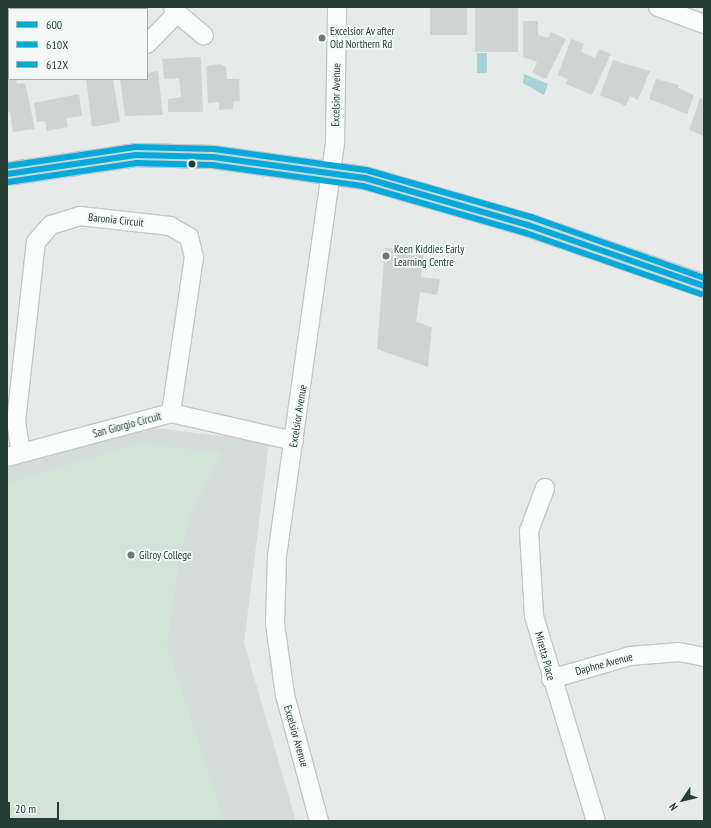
<!DOCTYPE html>
<html>
<head>
<meta charset="utf-8">
<style>
  body { margin:0 }
  #map { position:relative; width:711px; height:828px; overflow:hidden; background:#e6ebe9; font-family:"PT Sans Narrow",sans-serif }
  div>[style] { position:absolute }
  .built>* { inset:0; background:#d4dcd9 }
  .green>* { inset:0; background:#d0e3d6 }
  .water>* { inset:0; background:#a8d1d7; transform-origin:0 0 }
  .building>* { inset:0; background:#cfd3d2; transform-origin:0 0 }
  .roads { filter:drop-shadow(1px 0 #c3c8c6) drop-shadow(-1px 0 #c3c8c6) drop-shadow(0 1px #c3c8c6) drop-shadow(0 -1px #c3c8c6) }
  .minor>* { height:18px; margin:-9px; padding:0 9px; transform-origin:9px; border-radius:9px; background:#fbfcfc }
  .major>* { height:22px; margin:-11px; padding:0 11px; transform-origin:11px; border-radius:11px; background:#ced6d4 }
  .bus-1>* { height:6px; margin:-3px; padding:0 3px; transform-origin:3px; border-radius:3px; background:#04a9dc }
  .bus-2>* { height:6px; margin:-3px; padding:0 3px; transform-origin:3px; border-radius:3px; background:#04a9dc }
  .bus-3>* { height:6px; margin:-3px; padding:0 3px; transform-origin:3px; border-radius:3px; background:#04a9dc }
  .dots>* { width:11px; height:11px; translate:-50% -50%; box-sizing:border-box; border:2px solid #f4f9f7; border-radius:50% }
  span { translate:-50% -50%; white-space:nowrap; text-align:center; line-height:1.15; -webkit-text-stroke:3.5px #f4f9f7; paint-order:stroke }
  .poi-label { font-size:11px; color:#243e36 }
  .left { translate:0 -50%; text-align:left }
  .street-label { font-size:11px; color:#243e36 }
  .frame { position:absolute; inset:0; border:8px solid #243e36; pointer-events:none }
  .legend { position:absolute; left:8px; top:8px; width:140px; height:72px; box-sizing:border-box; background:#f4f9f7; border:1px solid #a1aeaa; margin:0; padding:5px 7px; list-style:none; font-size:12px; color:#243e36 }
  .legend li { display:flex; align-items:center; gap:8px; height:20px }
  .legend b { width:20px; border:1px solid #a1aeaa }
  .north { position:absolute; left:663px; top:780px; width:40px; height:40px; -webkit-text-stroke:3px #f4f9f7; paint-order:stroke; rotate:235deg; font-size:11px; font-weight:700; line-height:16px; text-align:center; color:#243e36 }
  .north::after { content:''; display:block; margin:auto; width:14px; height:18px; background:#243e36; clip-path:polygon(50% 0,100% 100%,50% 72%,0 100%) }
  .scale { position:absolute; left:8px; top:802px; width:51px; height:18px; box-sizing:border-box; border:2px solid #243e36; border-top:0; padding-left:5px; font-size:12px; line-height:14px; white-space:nowrap; color:#243e36; -webkit-text-stroke:3px #f4f9f7; paint-order:stroke }
</style>
</head>
<body>
<div id="map">
  <div class="built">
    <div style="clip-path:polygon(149px 427px,269px 442px,244px 643px,296px 821px,7px 821px,7px 468px)"></div>
  </div>
  <div class="green">
    <div style="clip-path:polygon(139px 443px,221px 453px,189px 518px,179px 561px,167px 646px,224px 821px,7px 821px,7px 483px)"></div>
  </div>
  <div class="water">
    <div style="left:477px;top:53px;width:10px;height:20px"></div>
    <div style="clip-path:polygon(524px 74px,548px 84px,544px 95px,523px 83px)"></div>
  </div>
  <div class="building">
    <div style="clip-path:polygon(23px 7px,68px 7px,23px 9px)"></div>
    <div style="left:82px;top:7px;width:48px;height:2px"></div>
    <div style="left:430px;top:7px;width:37px;height:28px"></div>
    <div style="left:475px;top:7px;width:43px;height:45px"></div>
    <div style="clip-path:polygon(523px 21px,538px 21px,538px 35px,548px 38px,551px 32px,566px 39px,546px 79px,532px 73px,537px 62px,523px 57px)"></div>
    <div style="clip-path:polygon(571px 39px,584px 44px,581px 52px,595px 58px,599px 49px,611px 54px,592px 95px,566px 84px,568px 79px,558px 75px)"></div>
    <div style="clip-path:polygon(201px 57px,203px 112px,168px 112px,168px 99px,181px 97px,179px 78px,164px 79px,162px 59px)"></div>
    <div style="clip-path:polygon(613px 60px,650px 71px,638px 100px,630px 96px,626px 106px,600px 95px)"></div>
    <div style="clip-path:polygon(220px 64px,226px 67px,227px 79px,239px 79px,240px 101px,233px 102px,233px 109px,219px 110px,219px 102px,208px 103px,206px 66px)"></div>
    <div style="clip-path:polygon(7px 71px,9px 79px,16px 79px,17px 84px,25px 83px,35px 129px,13px 132px,10px 112px,7px 113px)"></div>
    <div style="clip-path:polygon(158px 71px,163px 115px,125px 116px,120px 79px,147px 79px,147px 73px)"></div>
    <div style="clip-path:polygon(86px 79px,113px 79px,120px 122px,92px 127px)"></div>
    <div style="clip-path:polygon(656px 79px,679px 85px,678px 88px,694px 95px,687px 114px,649px 99px)"></div>
    <div style="clip-path:polygon(79px 94px,82px 116px,66px 118px,68px 127px,47px 131px,45px 121px,37px 122px,34px 103px)"></div>
    <div style="clip-path:polygon(700px 98px,704px 100px,704px 136px,689px 130px)"></div>
    <div style="clip-path:polygon(385px 248px,424px 251px,421px 277px,440px 279px,437px 295px,420px 292px,416px 322px,432px 327px,428px 367px,377px 349px)"></div>
  </div>
  <div class="roads">
    <div class="minor">
      <div style="left:658px;top:7px;width:49px;rotate:20.3deg"></div>
      <div style="left:177px;top:13px;width:35px;rotate:40deg"></div>
      <div style="left:7px;top:27px;width:2px;rotate:27deg"></div>
      <div style="left:147px;top:44px;width:43px;rotate:-45.9deg"></div>
      <div style="left:177px;top:13px;width:7px;rotate:-124deg"></div>
      <div style="left:21px;top:453px;width:31px;rotate:-99deg"></div>
      <div style="left:16px;top:422px;width:181px;rotate:-83.7deg"></div>
      <div style="left:36px;top:242px;width:23px;rotate:-49deg"></div>
      <div style="left:51px;top:225px;width:30px;rotate:-17deg"></div>
      <div style="left:80px;top:216px;width:91px;rotate:6.3deg"></div>
      <div style="left:170px;top:226px;width:22px;rotate:30deg"></div>
      <div style="left:189px;top:237px;width:21px;rotate:76deg"></div>
      <div style="left:194px;top:257px;width:158px;rotate:98.4deg"></div>
      <div style="left:7px;top:457px;width:170px;rotate:-15deg"></div>
      <div style="left:171px;top:413px;width:126px;rotate:12.8deg"></div>
      <div style="left:545px;top:488px;width:46px;rotate:110.4deg"></div>
      <div style="left:529px;top:531px;width:85px;rotate:86.6deg"></div>
      <div style="left:534px;top:616px;width:214px;rotate:73.2deg"></div>
      <div style="left:551px;top:679px;width:82px;rotate:-16.2deg"></div>
      <div style="left:630px;top:656px;width:49px;rotate:-4.7deg"></div>
      <div style="left:679px;top:652px;width:25px;rotate:11deg"></div>
      <div style="left:319px;top:821px;width:131px;rotate:-105.1deg"></div>
      <div style="left:285px;top:695px;width:72px;rotate:-98deg"></div>
      <div style="left:275px;top:624px;width:68px;rotate:-88.3deg"></div>
      <div style="left:277px;top:556px;width:419px;rotate:-82deg"></div>
      <div style="left:335px;top:141px;width:134px;rotate:-89.1deg"></div>
    </div>
    <div class="major">
      <div style="left:7px;top:174px;width:130px;rotate:-8.4deg"></div>
      <div style="left:136px;top:155px;width:77px;rotate:1.5deg"></div>
      <div style="left:213px;top:157px;width:153px;rotate:7.9deg"></div>
      <div style="left:365px;top:178px;width:170px;rotate:16.1deg"></div>
      <div style="left:528px;top:225px;width:186px;rotate:19.1deg"></div>
    </div>
  </div>
  <div class="bus-1">
    <div style="left:7px;top:174px;width:130px;rotate:-8.4deg"></div>
    <div style="left:136px;top:155px;width:77px;rotate:1.5deg"></div>
    <div style="left:213px;top:157px;width:153px;rotate:7.9deg"></div>
    <div style="left:365px;top:178px;width:170px;rotate:16.1deg"></div>
    <div style="left:528px;top:225px;width:186px;rotate:19.1deg"></div>
  </div>
  <div class="bus-2">
    <div style="left:8px;top:182px;width:129px;rotate:-8.4deg"></div>
    <div style="left:136px;top:163px;width:76px;rotate:1.5deg"></div>
    <div style="left:212px;top:165px;width:152px;rotate:7.9deg"></div>
    <div style="left:363px;top:186px;width:170px;rotate:16.1deg"></div>
    <div style="left:526px;top:233px;width:185px;rotate:19.2deg"></div>
  </div>
  <div class="bus-3">
    <div style="left:7px;top:166px;width:130px;rotate:-8.4deg"></div>
    <div style="left:136px;top:147px;width:78px;rotate:1.5deg"></div>
    <div style="left:214px;top:149px;width:153px;rotate:7.9deg"></div>
    <div style="left:366px;top:170px;width:172px;rotate:15.9deg"></div>
    <div style="left:531px;top:217px;width:183px;rotate:19.4deg"></div>
  </div>
  <div class="dots">
    <div style="left:322px;top:38px;background:#687b75"></div>
    <div style="left:192px;top:164px;background:#243e36"></div>
    <div style="left:386px;top:256px;background:#687b75"></div>
    <div style="left:131px;top:555px;background:#687b75"></div>
  </div>
  <div class="poi-label">
    <span class="left" style="left:330px;top:38px">Excelsior Av after<br>Old Northern Rd</span>
    <span class="left" style="left:394px;top:256px">Keen Kiddies Early<br>Learning Centre</span>
    <span class="left" style="left:139px;top:555px">Gilroy College</span>
  </div>
  <div class="street-label">
    <span style="left:336px;top:95px;rotate:-89deg">Excelsior Avenue</span>
    <span style="left:116px;top:220px;rotate:6deg">Baronia Circuit</span>
    <span style="left:298px;top:416px;rotate:-81deg">Excelsior Avenue</span>
    <span style="left:127px;top:425px;rotate:-15deg">San Giorgio Circuit</span>
    <span style="left:545px;top:656px;rotate:75deg">Miretta Place</span>
    <span style="left:604px;top:664px;rotate:-15deg">Daphne Avenue</span>
    <span style="left:296px;top:736px;rotate:74deg">Excelsior Avenue</span>
  </div>
  <div class="frame"></div>
  <ul class="legend">
  <li><b style="height:5px;background:#04a9dc"></b>600</li>
  <li><b style="height:5px;background:#04a9dc"></b>610X</li>
  <li><b style="height:5px;background:#04a9dc"></b>612X</li>
  </ul>
  <div class="north">N</div>
  <div class="scale">20 m</div>
</div>
</body>
</html>
